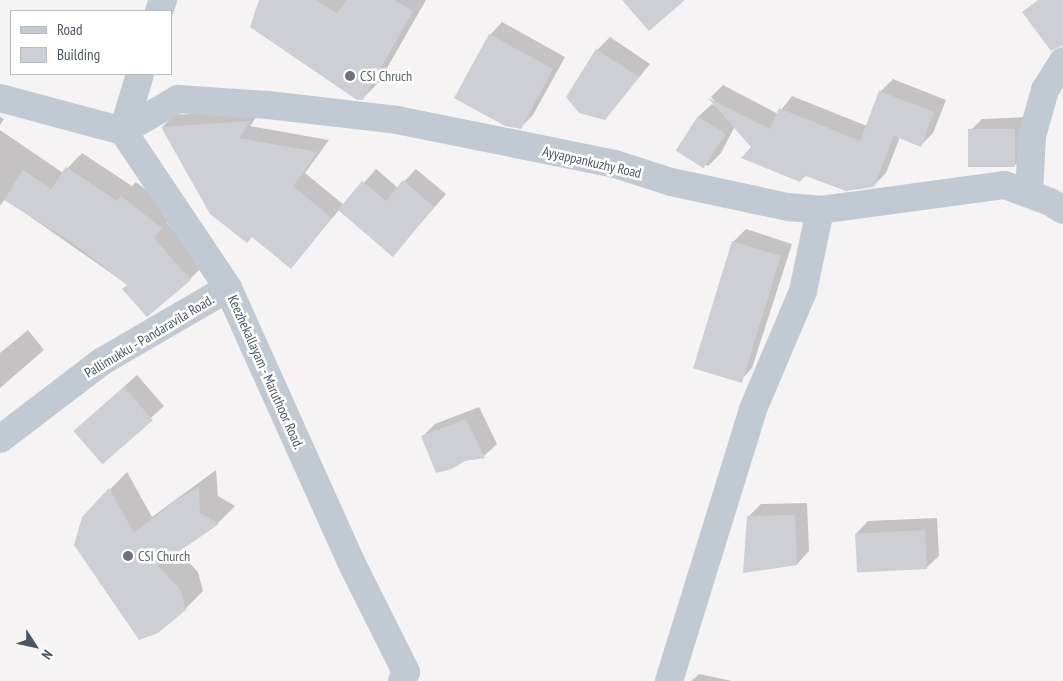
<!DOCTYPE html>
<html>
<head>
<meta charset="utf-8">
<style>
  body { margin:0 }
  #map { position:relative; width:1063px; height:681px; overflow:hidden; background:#f5f3f3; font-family:"PT Sans Narrow",sans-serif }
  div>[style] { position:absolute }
  .shadow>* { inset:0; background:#0003 }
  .building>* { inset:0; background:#cdcfd5; transform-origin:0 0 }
  .minor>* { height:28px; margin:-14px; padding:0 14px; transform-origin:14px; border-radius:14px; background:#c1cad2 }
  .tertiary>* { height:28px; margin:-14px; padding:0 14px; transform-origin:14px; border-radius:14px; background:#c1cad2 }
  .dots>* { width:14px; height:14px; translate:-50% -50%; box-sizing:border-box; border:2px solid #fff; border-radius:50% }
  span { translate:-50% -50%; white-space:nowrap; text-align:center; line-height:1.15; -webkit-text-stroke:5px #fff; paint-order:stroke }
  .worship-label { font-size:14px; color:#5b616d }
  .left { translate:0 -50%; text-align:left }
  .street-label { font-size:14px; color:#4a5661 }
  .legend { position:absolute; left:10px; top:10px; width:162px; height:65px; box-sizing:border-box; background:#fff; border:1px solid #b7bbc0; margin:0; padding:6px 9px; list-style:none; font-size:15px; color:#4a5661 }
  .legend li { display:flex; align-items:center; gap:10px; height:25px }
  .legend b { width:25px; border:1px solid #b7bbc0 }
  .north { position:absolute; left:10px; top:621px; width:50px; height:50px; -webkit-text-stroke:4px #fff; paint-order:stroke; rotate:125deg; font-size:14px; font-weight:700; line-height:20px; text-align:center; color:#4a5661 }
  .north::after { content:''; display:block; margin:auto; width:18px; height:22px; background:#4a5661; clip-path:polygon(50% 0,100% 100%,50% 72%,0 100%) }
</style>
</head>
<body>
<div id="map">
  <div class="shadow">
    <div style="clip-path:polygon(260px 0,426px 0,379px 82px,362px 99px)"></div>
    <div style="clip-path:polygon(502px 22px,565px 57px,533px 115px,520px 128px,490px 35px)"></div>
    <div style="clip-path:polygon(610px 37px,650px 64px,605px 119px,568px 97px,597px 50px)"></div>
    <div style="clip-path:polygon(893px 79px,946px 100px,933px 133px,920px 146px,900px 137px,886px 173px,873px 186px,806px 175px,800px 181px,735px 126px,721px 153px,708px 166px,681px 151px,699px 116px,712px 104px,722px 110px,711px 97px,723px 85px,778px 114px,792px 96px,867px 126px,880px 92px)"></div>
    <div style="clip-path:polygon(262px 109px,250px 126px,329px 140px,305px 173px,344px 205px,376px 169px,398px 188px,416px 169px,446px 194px,393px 255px,339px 210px,291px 267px,162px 127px,175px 115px)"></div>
    <div style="clip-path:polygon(0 117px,4px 119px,0 125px)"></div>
    <div style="clip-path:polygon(1027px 117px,1027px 154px,1014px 166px,969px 132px,982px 119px)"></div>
    <div style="clip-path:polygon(0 130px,63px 173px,82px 153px,132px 186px,136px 182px,175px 213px,167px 223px,204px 265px,190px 279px,128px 285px,5px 199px,0 206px)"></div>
    <div style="clip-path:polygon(746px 229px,792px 244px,752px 368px,740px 381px,733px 242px)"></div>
    <div style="clip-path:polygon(28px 330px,44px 350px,0 388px,0 353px)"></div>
    <div style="clip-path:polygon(137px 375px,164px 406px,102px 462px,88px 419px)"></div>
    <div style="clip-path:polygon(479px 407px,497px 444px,484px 456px,464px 460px,422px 437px,435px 424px)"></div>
    <div style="clip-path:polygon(216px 470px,218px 496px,235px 506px,218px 523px,178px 551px,198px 572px,203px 591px,185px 609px,83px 517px,127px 472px,152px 517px)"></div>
    <div style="clip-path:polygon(807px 503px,809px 551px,797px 564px,748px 517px,761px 504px)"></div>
    <div style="clip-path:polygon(937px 518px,939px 556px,926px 568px,856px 534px,868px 521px)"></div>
    <div style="clip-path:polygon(699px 674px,732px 681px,691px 681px)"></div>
  </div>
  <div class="building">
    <div style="clip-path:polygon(259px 0,316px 0,337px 13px,347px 0,394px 0,413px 11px,363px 100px,357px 100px,250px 27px)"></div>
    <div style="clip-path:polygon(622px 0,685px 0,649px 31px)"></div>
    <div style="clip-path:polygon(1038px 0,1063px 0,1063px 45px,1051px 51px,1022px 12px)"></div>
    <div style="clip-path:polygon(489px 34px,553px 69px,521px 129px,505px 126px,454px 98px)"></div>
    <div style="clip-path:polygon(596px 49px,639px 77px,605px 120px,579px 113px,566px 97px)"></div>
    <div style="clip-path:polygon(879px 91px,934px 112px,921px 147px,894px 136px,874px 187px,846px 191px,803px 175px,800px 182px,741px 158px,751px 147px,708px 98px,770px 129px,779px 108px,860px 141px)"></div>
    <div style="left:698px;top:116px;width:33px;height:41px;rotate:33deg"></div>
    <div style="clip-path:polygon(251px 121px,239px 138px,318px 152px,293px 186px,332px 218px,291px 269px,252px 237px,247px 243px,210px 214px,161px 127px)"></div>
    <div style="left:1015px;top:129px;width:38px;height:47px;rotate:90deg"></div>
    <div style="clip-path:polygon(66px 167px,117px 201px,121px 196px,162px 228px,154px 238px,191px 280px,147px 317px,122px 289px,127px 285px,73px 243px,4px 200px,23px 170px,51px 189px)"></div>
    <div style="clip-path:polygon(403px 180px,434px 207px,393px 257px,338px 210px,362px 181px,386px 201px)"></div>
    <div style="left:732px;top:241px;width:51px;height:133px;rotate:17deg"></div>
    <div style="left:124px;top:387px;width:44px;height:67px;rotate:49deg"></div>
    <div style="clip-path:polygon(466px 419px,485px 458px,465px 461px,452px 469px,436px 473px,421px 436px)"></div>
    <div style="clip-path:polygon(199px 487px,200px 513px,219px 524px,158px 566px,180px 589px,186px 610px,158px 633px,139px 640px,74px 545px,82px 517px,109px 488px,134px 533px,175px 501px)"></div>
    <div style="clip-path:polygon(795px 515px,797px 565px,743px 573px,747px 516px)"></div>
    <div style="left:925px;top:530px;width:39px;height:70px;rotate:87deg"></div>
  </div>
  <div class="minor">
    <div style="left:123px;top:131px;width:64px;rotate:-30.2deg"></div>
    <div style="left:178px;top:99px;width:90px;rotate:3.8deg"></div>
    <div style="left:268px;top:105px;width:130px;rotate:6.6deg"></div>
    <div style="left:397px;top:120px;width:222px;rotate:11.4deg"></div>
    <div style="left:615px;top:164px;width:59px;rotate:17.8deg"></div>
    <div style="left:671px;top:182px;width:120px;rotate:12.1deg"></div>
    <div style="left:788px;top:207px;width:32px;rotate:5deg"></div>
    <div style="left:820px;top:210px;width:187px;rotate:-7.7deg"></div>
    <div style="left:1005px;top:185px;width:48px;rotate:20.7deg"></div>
    <div style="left:1050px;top:202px;width:15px;rotate:32deg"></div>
    <div style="left:1029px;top:194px;width:58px;rotate:-87deg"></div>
    <div style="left:1032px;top:136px;width:48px;rotate:-74.2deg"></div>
    <div style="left:1045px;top:90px;width:34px;rotate:-58deg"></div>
    <div style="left:0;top:439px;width:127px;rotate:-37.3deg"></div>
    <div style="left:101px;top:362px;width:147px;rotate:-30.2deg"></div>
    <div style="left:669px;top:681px;width:285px;rotate:-72.8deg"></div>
    <div style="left:753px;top:409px;width:128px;rotate:-67deg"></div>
    <div style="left:803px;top:291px;width:83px;rotate:-78.1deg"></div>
  </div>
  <div class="tertiary">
    <div style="left:159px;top:11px;width:12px;rotate:-70deg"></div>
    <div style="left:0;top:98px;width:127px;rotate:15deg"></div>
    <div style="left:123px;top:131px;width:189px;rotate:56.2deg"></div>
    <div style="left:228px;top:288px;width:300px;rotate:65.8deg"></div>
    <div style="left:351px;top:562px;width:123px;rotate:63.4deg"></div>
    <div style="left:406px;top:672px;width:10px;rotate:114deg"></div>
    <div style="left:123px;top:131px;width:59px;rotate:-73.4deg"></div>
  </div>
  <div class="dots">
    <div style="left:350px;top:76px;background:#6b7280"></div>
    <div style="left:128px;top:556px;background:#6b7280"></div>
  </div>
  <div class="worship-label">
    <span class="left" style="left:360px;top:76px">CSI Chruch</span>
    <span class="left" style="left:138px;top:556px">CSI Church</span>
  </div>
  <div class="street-label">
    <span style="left:592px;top:162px;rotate:13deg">Ayyappankuzhy Road</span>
    <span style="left:149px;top:336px;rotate:-31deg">Pallimukku - Pandaravila Road.</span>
    <span style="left:266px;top:372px;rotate:66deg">Keezhekallayam - Maruthoor Road.</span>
  </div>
  <ul class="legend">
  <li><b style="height:6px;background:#c1cad2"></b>Road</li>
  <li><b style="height:14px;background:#cdcfd5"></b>Building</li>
  </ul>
  <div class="north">N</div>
</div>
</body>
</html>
